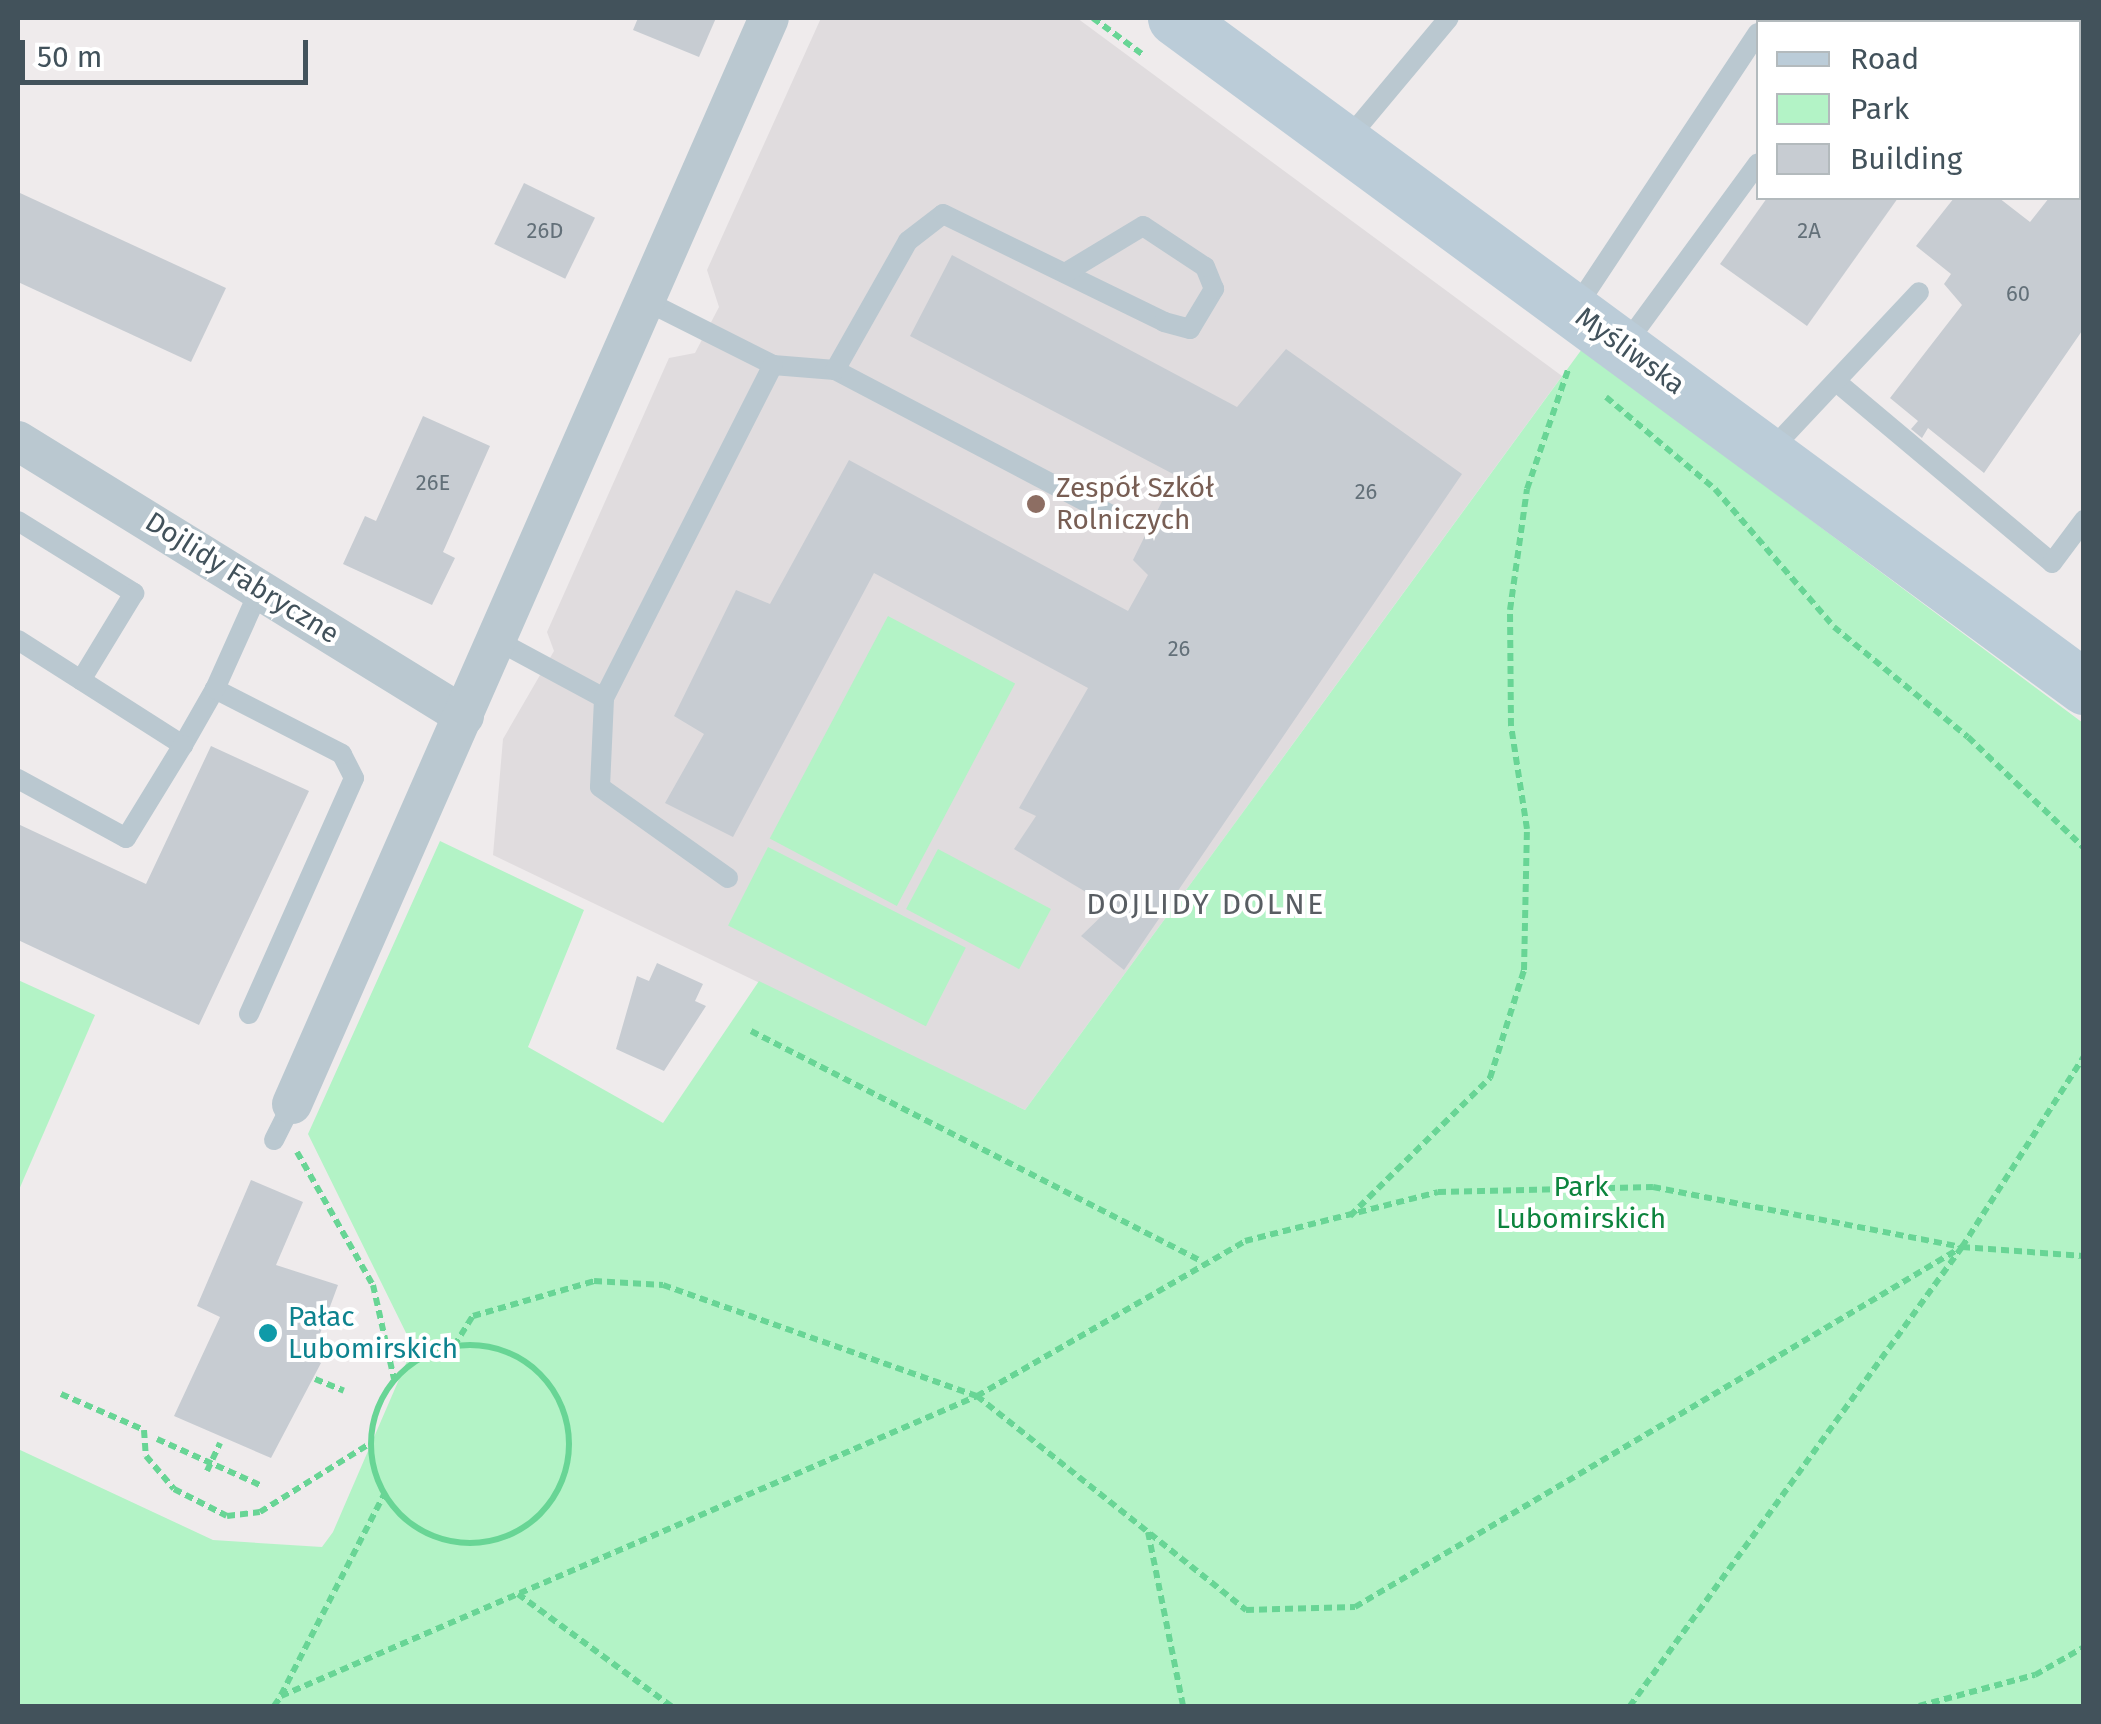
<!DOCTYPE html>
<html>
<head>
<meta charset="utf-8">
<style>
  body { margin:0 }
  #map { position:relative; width:2101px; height:1724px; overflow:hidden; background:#efebec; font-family:"Fira Sans",sans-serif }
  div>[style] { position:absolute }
  .education>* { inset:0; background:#e0dcde }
  .green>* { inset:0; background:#b3f3c6; transform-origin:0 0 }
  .building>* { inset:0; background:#c7ccd2; transform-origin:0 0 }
  .path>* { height:6px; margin-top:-3px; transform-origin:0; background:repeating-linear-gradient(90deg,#68d595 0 8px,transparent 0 13px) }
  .path>.ring { margin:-3px; padding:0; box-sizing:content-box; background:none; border:6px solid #68d595; border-radius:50% }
  .lane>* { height:20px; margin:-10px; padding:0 10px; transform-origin:10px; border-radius:10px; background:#bac8d0 }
  .street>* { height:40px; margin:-20px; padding:0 20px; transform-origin:20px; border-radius:20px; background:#bac8d0 }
  .secondary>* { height:55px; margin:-27.5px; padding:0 27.5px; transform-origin:27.5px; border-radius:27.5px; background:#bbccd8 }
  .dots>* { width:28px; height:28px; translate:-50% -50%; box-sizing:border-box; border:5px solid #fff; border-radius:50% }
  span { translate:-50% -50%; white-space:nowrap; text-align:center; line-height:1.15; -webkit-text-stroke:8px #fff; paint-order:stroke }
  .number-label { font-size:22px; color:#637079 }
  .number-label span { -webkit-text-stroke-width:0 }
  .street-label { font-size:28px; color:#42525b }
  .education-label { font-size:28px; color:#785e54 }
  .left { translate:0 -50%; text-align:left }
  .park-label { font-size:28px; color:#0c843d }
  .culture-label { font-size:28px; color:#0d838f }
  .neighbourhood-label { font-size:30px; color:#585d62; letter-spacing:2.5px }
  .frame { position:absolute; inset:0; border:20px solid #42525b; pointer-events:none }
  .legend { position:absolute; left:1756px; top:20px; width:325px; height:180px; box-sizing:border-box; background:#fff; border:2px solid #b3babd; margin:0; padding:12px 18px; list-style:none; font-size:30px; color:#42525b }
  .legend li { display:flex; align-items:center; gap:20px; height:50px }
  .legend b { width:50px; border:2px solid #b3babd }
  .scale { position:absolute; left:20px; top:40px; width:288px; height:45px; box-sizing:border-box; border:5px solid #42525b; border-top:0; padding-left:12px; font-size:30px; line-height:35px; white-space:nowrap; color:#42525b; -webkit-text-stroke:8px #fff; paint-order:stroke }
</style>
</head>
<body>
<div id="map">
  <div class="education">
    <div style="clip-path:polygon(821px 18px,1077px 18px,1562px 376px,1025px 1110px,493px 855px,503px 739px,554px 651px,547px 632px,669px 358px,695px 353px,719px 307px,707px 270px)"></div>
  </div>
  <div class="green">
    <div style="clip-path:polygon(1582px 349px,2083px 723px,2083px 1706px,18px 1706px,18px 1449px,213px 1540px,322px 1547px,333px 1532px,413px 1347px,308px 1134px,440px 841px,584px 910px,528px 1047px,663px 1123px,759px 981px,1025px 1110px)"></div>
    <div style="left:888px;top:616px;width:144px;height:252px;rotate:28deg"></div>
    <div style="left:768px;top:847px;width:222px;height:88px;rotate:27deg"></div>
    <div style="left:938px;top:849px;width:128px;height:68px;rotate:28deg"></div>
    <div style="clip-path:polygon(18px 980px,95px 1015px,18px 1192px)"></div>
  </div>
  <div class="building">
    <div style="clip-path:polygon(638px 18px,716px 18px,699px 57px,633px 30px)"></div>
    <div style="left:1895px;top:18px;width:83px;height:6px"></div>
    <div style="clip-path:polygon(2001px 18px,2048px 18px,2054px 22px,2007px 22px)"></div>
    <div style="clip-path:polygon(2084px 127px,2084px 328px,1984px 473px,1928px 428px,1922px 438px,1911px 429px,1918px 421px,1890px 398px,1962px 305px,1944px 284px,1951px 274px,1916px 246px,1954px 198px,1999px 198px,2030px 222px,2049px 198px,2078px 198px)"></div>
    <div style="left:524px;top:183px;width:79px;height:68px;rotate:26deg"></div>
    <div style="clip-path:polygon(20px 193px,226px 288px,191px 362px,18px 282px)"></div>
    <div style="clip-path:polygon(1767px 198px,1898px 198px,1807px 326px,1720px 264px)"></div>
    <div style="clip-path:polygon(952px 255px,1237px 407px,1286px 349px,1462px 474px,1124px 970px,1081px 936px,1111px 907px,1014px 849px,1036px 816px,1019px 808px,1088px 688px,874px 573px,733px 837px,665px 803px,704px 734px,674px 716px,736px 590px,770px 604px,849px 460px,1128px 611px,1148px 575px,1133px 560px,1175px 475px,910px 336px)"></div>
    <div style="clip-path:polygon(423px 416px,490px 446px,443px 552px,455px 558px,432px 605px,343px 564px,365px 516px,376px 521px)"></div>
    <div style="clip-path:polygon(211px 746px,309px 791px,199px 1025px,18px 940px,18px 824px,146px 884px)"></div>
    <div style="clip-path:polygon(657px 963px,703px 984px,695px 1001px,706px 1006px,664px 1071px,616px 1049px,637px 976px,649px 981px)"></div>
    <div style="clip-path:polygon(251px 1180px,303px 1202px,276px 1265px,338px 1285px,311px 1358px,321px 1363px,271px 1458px,174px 1416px,220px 1317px,197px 1306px)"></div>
  </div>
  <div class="path">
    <div style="left:1093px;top:18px;width:61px;rotate:36.3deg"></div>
    <div style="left:1606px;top:397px;width:143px;rotate:40.2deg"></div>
    <div style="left:1715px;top:489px;width:182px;rotate:49.2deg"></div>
    <div style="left:1834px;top:627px;width:173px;rotate:39.4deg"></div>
    <div style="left:1968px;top:737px;width:161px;rotate:43.7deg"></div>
    <div style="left:751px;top:1031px;width:503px;rotate:27.07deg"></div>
    <div style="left:297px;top:1152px;width:153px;rotate:60.3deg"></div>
    <div style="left:373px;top:1285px;width:96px;rotate:77.4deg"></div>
    <div style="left:1350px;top:1216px;width:197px;rotate:-44.6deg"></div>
    <div style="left:1490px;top:1078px;width:113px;rotate:-72.5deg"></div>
    <div style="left:1524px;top:970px;width:141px;rotate:-88.8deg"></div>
    <div style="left:1527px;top:829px;width:104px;rotate:-98.8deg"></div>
    <div style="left:1511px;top:726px;width:116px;rotate:-90.5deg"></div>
    <div style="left:1510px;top:610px;width:122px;rotate:-82deg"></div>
    <div style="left:1527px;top:489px;width:129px;rotate:-71deg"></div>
    <div style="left:1962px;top:1247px;width:227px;rotate:-57.4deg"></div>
    <div class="ring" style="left:371px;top:1345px;width:192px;height:192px"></div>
    <div style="left:454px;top:1346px;width:36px;rotate:-58deg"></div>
    <div style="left:473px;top:1316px;width:126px;rotate:-16.1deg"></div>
    <div style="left:594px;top:1281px;width:69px;rotate:3.3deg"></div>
    <div style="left:663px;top:1285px;width:333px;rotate:19.5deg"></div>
    <div style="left:977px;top:1396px;width:344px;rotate:38.5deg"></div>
    <div style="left:1246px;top:1610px;width:109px;rotate:-1.6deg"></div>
    <div style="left:1355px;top:1607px;width:706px;rotate:-30.67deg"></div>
    <div style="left:1962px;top:1247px;width:566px;rotate:125.88deg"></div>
    <div style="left:315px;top:1379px;width:31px;rotate:22deg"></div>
    <div style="left:61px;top:1394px;width:90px;rotate:23.4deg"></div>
    <div style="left:144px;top:1430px;width:26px;rotate:86deg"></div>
    <div style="left:146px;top:1456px;width:43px;rotate:49.7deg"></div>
    <div style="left:174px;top:1489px;width:59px;rotate:27deg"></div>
    <div style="left:227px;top:1516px;width:33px;rotate:-7deg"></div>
    <div style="left:260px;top:1512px;width:131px;rotate:-31.9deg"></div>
    <div style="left:157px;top:1439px;width:113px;rotate:24.1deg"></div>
    <div style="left:207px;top:1471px;width:31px;rotate:-65deg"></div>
    <div style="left:1148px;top:1532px;width:177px;rotate:78.6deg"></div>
    <div style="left:518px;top:1594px;width:190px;rotate:36.2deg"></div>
    <div style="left:281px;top:1695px;width:227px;rotate:-62.8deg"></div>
    <div style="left:274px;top:1706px;width:12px;rotate:-55deg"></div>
    <div style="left:281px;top:1696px;width:758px;rotate:-23.32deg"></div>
    <div style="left:977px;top:1396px;width:310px;rotate:-30deg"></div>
    <div style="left:1245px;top:1241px;width:199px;rotate:-14.2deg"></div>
    <div style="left:1438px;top:1192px;width:215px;rotate:-1.3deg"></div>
    <div style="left:1653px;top:1187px;width:315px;rotate:11deg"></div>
    <div style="left:1962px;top:1247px;width:122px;rotate:4.2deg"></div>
    <div style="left:1919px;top:1706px;width:120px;rotate:-15deg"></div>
    <div style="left:2035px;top:1675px;width:56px;rotate:-29.7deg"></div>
  </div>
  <div class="lane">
    <div style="left:1861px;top:22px;width:6px;rotate:-45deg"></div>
    <div style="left:1346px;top:141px;width:160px;rotate:-50.1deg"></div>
    <div style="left:648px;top:302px;width:140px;rotate:26.7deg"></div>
    <div style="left:773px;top:365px;width:62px;rotate:4.6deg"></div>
    <div style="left:835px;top:370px;width:316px;rotate:27.7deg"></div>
    <div style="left:1575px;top:309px;width:331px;rotate:-56.5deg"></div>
    <div style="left:1625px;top:345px;width:225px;rotate:-53.8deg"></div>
    <div style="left:835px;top:370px;width:148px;rotate:-60.5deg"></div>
    <div style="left:908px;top:241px;width:44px;rotate:-37.6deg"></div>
    <div style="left:943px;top:214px;width:246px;rotate:26deg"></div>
    <div style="left:1164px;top:322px;width:27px;rotate:15deg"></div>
    <div style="left:1190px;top:329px;width:47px;rotate:-59deg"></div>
    <div style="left:1214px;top:289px;width:24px;rotate:-112deg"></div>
    <div style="left:1205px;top:267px;width:74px;rotate:-146.5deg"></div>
    <div style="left:1143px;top:226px;width:91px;rotate:148.9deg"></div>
    <div style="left:1839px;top:384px;width:278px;rotate:40deg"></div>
    <div style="left:2052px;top:563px;width:54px;rotate:-53.3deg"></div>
    <div style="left:1769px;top:452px;width:219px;rotate:-46.8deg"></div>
    <div style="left:18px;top:521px;width:137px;rotate:31.8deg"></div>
    <div style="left:134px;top:593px;width:102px;rotate:121.3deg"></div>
    <div style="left:18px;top:640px;width:196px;rotate:32.5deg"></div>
    <div style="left:183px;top:745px;width:64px;rotate:-60.3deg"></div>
    <div style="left:498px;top:641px;width:120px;rotate:28.3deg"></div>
    <div style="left:18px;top:779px;width:123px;rotate:28.6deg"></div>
    <div style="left:126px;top:838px;width:109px;rotate:-58.5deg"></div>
    <div style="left:728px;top:878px;width:157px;rotate:-144.6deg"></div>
    <div style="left:600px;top:787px;width:89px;rotate:-87.4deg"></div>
    <div style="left:604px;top:698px;width:373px;rotate:-63.1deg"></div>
    <div style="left:249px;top:1014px;width:258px;rotate:-66deg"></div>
    <div style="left:354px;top:778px;width:27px;rotate:-117deg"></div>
    <div style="left:342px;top:754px;width:143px;rotate:-152.9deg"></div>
    <div style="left:215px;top:689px;width:110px;rotate:-65.8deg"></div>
    <div style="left:274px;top:1140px;width:40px;rotate:-63.4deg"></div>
  </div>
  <div class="street">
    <div style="left:18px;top:441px;width:524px;rotate:31.66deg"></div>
    <div style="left:292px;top:1104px;width:1186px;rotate:-66.29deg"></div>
  </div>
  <div class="secondary">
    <div style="left:1175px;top:18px;width:1129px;rotate:36.35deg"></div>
  </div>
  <div class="dots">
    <div style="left:1036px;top:504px;background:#8d6e63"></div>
    <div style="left:268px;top:1333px;background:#0f9aa8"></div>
  </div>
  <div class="number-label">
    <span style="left:545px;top:231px">26D</span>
    <span style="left:1809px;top:231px">2A</span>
    <span style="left:2018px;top:294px">60</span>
    <span style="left:433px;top:483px">26E</span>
    <span style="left:1366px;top:492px">26</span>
    <span style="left:1179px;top:649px">26</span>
  </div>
  <div class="street-label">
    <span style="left:1630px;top:351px;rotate:36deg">Myśliwska</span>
    <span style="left:242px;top:578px;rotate:32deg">Dojlidy Fabryczne</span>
  </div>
  <div class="education-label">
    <span class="left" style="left:1056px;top:504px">Zespół Szkół<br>Rolniczych</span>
  </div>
  <div class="park-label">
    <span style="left:1581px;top:1203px">Park<br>Lubomirskich</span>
  </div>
  <div class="culture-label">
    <span class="left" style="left:288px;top:1333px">Pałac<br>Lubomirskich</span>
  </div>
  <div class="neighbourhood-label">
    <span style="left:1206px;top:904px">DOJLIDY DOLNE</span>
  </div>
  <div class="frame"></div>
  <ul class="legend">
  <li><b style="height:12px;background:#bbccd8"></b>Road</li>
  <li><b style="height:28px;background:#b3f3c6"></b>Park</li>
  <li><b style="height:28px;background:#c7ccd2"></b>Building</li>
  </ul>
  <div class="scale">50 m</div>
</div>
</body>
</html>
